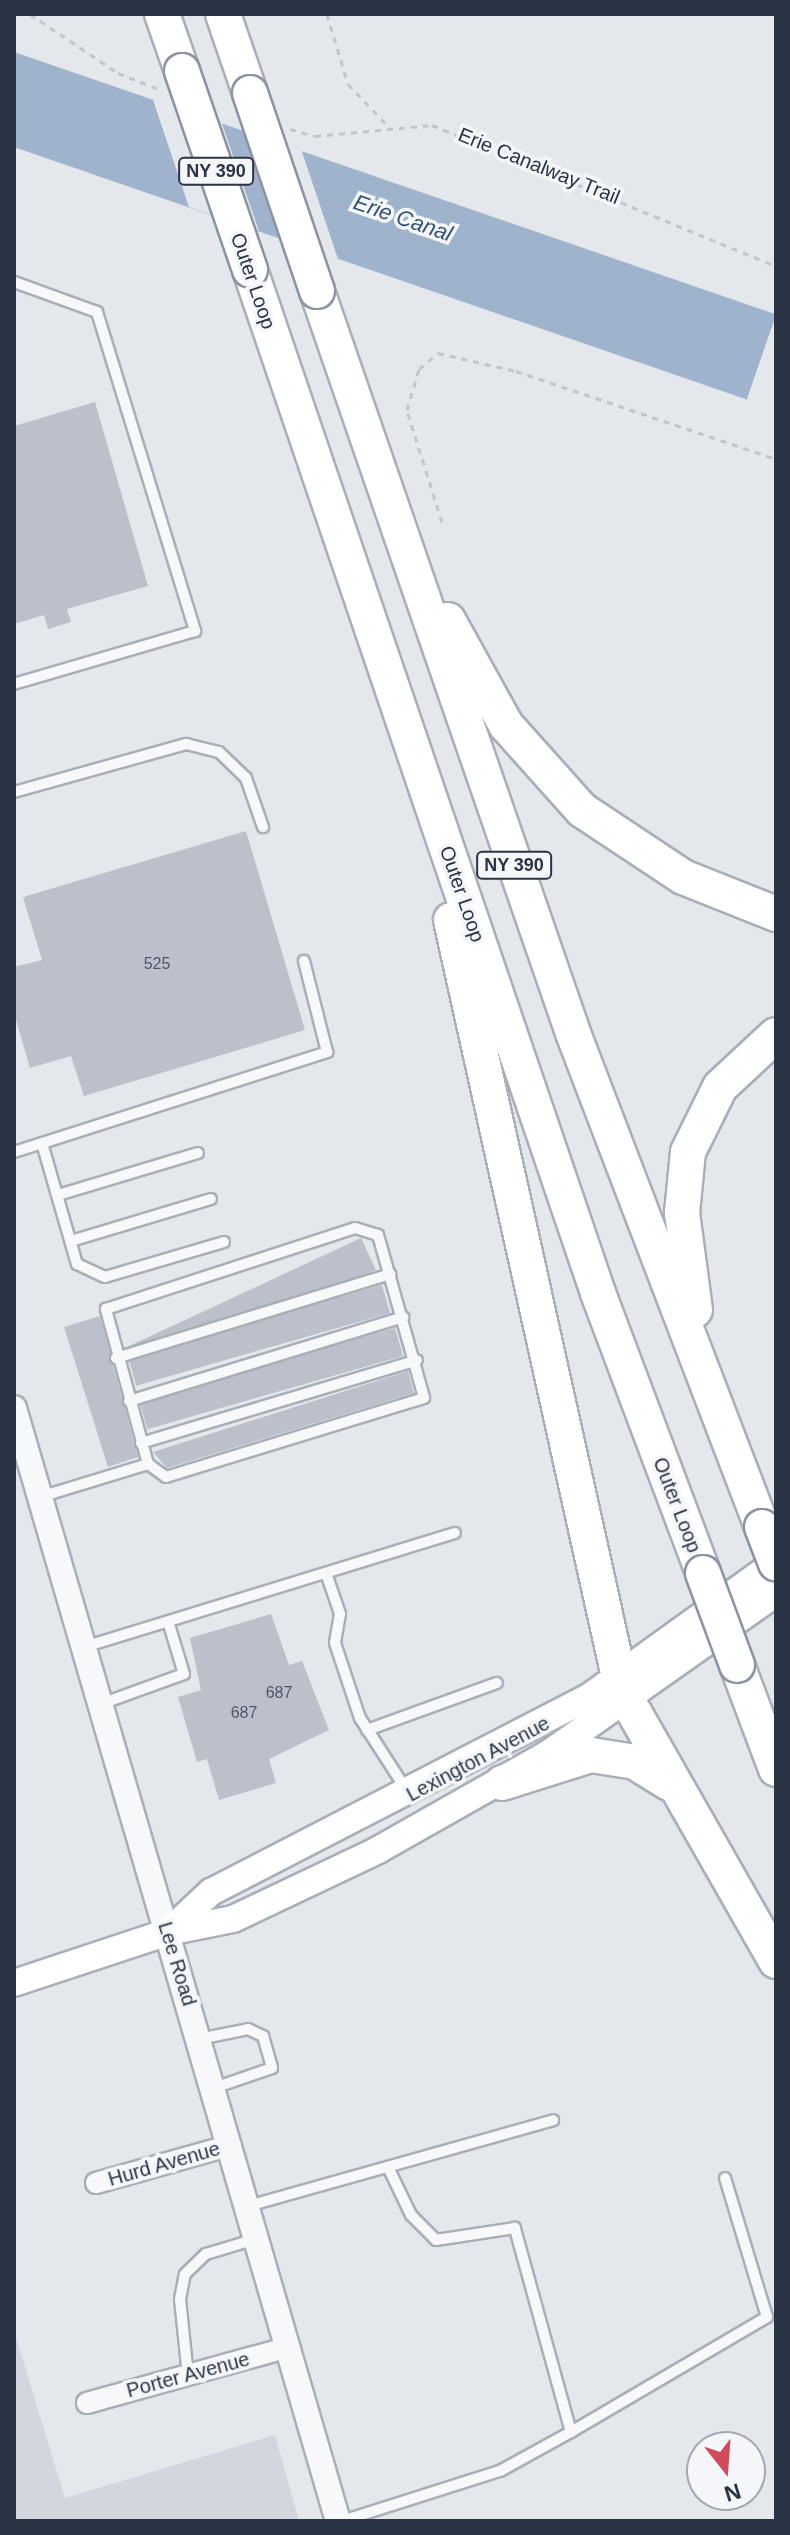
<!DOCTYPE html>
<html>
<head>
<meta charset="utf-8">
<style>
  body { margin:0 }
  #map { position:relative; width:790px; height:2535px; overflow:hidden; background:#e4e7ec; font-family:Helvetica,sans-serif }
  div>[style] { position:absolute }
  .built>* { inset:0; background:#d2d6de }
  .water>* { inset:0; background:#9fb4cc; transform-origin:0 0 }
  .pier>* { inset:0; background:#e4e7ec }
  .building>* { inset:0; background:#bbc0ca; transform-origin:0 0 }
  .path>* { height:3px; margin-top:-1.5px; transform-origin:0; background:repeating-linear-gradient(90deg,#c2c5cb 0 6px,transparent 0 12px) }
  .roads { filter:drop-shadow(2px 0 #a9aeb7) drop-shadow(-2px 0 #a9aeb7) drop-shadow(0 2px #a9aeb7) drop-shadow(0 -2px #a9aeb7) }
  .service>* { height:10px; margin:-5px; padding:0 5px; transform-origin:5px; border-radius:5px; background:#f7f8fa }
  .minor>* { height:20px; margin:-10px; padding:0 10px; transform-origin:10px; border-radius:10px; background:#f7f8fa }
  .tertiary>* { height:24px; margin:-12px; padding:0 12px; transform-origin:12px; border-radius:12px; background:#f7f8fa }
  .secondary>* { height:26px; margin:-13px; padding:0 13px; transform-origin:13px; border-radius:13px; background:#fff }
  .motorway>* { height:34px; margin:-17px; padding:0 17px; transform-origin:17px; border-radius:17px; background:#fff }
  .bridges { filter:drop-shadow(2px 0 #8b94a3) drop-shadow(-2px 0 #8b94a3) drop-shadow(0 2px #8b94a3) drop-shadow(0 -2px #8b94a3) }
  .motorway-bridge>* { height:34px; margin:-17px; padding:0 17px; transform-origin:17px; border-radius:17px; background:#fff }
  span { translate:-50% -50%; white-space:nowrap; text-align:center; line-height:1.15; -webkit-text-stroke:7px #f4f6f9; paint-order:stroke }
  .number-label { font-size:16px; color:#4f5766 }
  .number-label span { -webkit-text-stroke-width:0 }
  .shield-label span { padding:2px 6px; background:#f4f6f9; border:2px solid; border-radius:6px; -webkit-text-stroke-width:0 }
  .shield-label { font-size:18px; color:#2b3445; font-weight:700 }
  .street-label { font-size:20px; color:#2b3445 }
  .water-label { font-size:22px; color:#34527a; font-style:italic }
  .frame { position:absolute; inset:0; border:16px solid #2b3445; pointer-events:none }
  .north { position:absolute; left:686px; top:2431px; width:80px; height:80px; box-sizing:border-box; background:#f4f6f9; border:2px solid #a4a8b1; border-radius:50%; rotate:163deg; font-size:22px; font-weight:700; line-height:32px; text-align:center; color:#2b3445 }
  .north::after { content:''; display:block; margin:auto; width:28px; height:36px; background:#d1495b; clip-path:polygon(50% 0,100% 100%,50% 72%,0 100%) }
</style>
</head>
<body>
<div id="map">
  <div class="built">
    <div style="clip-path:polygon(14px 2331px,65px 2498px,275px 2435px,299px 2521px,14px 2521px)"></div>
  </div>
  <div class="water">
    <div style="left:14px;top:52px;width:806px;height:90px;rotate:19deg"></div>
  </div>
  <div class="pier">
    <div style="clip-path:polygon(151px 94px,220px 118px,259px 231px,189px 207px)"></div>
    <div style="clip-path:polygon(241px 126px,300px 146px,338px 259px,280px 239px)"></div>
  </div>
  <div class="building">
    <div style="clip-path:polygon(95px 402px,148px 586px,67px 609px,71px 622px,48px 629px,44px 615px,14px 624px,14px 426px)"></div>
    <div style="clip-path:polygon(246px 831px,305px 1030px,84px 1096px,71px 1056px,30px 1068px,14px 1013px,14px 967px,42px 960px,23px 897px)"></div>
    <div style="left:361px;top:1238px;width:35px;height:257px;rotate:65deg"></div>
    <div style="left:382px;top:1285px;width:29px;height:264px;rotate:74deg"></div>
    <div style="clip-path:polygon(100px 1316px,138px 1457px,108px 1467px,64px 1327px)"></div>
    <div style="left:395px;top:1328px;width:29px;height:266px;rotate:74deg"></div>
    <div style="clip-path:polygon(408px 1371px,414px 1393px,167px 1468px,153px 1452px)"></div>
    <div style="clip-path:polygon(271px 1614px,289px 1665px,302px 1661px,329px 1730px,269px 1759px,276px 1783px,219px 1800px,207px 1759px,197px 1762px,178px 1697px,201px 1690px,190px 1638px)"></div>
  </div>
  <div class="path">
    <div style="left:30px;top:14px;width:106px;rotate:33.8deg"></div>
    <div style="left:118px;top:73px;width:46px;rotate:21.6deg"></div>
    <div style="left:327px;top:14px;width:73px;rotate:73.3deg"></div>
    <div style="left:348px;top:84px;width:59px;rotate:46.4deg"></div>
    <div style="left:290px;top:129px;width:26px;rotate:16deg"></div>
    <div style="left:315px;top:136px;width:118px;rotate:-5.4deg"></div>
    <div style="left:432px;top:125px;width:372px;rotate:22.3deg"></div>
    <div style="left:442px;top:522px;width:117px;rotate:-107.4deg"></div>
    <div style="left:407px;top:410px;width:43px;rotate:-73.7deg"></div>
    <div style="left:419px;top:369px;width:25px;rotate:-40deg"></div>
    <div style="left:438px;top:353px;width:80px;rotate:13deg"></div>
    <div style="left:516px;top:371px;width:274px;rotate:18.7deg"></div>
  </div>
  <div class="roads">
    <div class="service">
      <div style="left:14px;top:282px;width:88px;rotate:19.9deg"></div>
      <div style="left:97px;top:312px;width:334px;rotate:72.9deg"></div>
      <div style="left:195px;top:631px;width:189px;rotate:163.7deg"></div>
      <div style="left:14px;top:792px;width:179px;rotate:-15.6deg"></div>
      <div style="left:186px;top:744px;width:34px;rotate:14deg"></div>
      <div style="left:219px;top:752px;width:37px;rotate:44deg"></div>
      <div style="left:246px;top:778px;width:52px;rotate:70.9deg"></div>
      <div style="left:42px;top:1143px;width:126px;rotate:73.9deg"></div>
      <div style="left:77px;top:1264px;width:31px;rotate:25deg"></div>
      <div style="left:105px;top:1277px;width:124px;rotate:-16.4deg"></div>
      <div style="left:14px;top:1152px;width:329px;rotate:-17.7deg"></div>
      <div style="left:327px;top:1052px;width:94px;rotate:-104.2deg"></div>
      <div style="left:58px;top:1195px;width:146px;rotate:-16.7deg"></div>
      <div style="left:71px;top:1241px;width:146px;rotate:-16.7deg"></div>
      <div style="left:116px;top:1358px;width:287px;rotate:-17deg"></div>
      <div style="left:129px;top:1401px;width:287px;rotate:-17deg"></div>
      <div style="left:141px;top:1443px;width:288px;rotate:-16.7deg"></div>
      <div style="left:40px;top:1497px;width:113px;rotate:-17deg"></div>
      <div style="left:148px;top:1464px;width:161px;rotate:-105.2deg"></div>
      <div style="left:106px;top:1309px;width:262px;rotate:-18deg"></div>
      <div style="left:355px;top:1228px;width:24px;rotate:17deg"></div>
      <div style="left:378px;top:1235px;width:169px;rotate:74.2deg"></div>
      <div style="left:424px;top:1398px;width:270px;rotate:163deg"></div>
      <div style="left:166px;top:1477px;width:22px;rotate:-144deg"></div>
      <div style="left:326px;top:1573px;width:43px;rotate:71.1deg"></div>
      <div style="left:340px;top:1614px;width:29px;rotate:100deg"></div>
      <div style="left:335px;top:1643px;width:79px;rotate:71.6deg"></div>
      <div style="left:360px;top:1718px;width:87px;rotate:57.2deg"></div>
      <div style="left:84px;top:1647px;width:388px;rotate:-17.1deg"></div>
      <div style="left:101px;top:1704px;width:88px;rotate:-19.9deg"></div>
      <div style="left:184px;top:1674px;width:55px;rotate:-106.8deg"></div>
      <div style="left:367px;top:1730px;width:138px;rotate:-19.9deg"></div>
      <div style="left:199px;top:2039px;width:50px;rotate:-11.5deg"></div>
      <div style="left:248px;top:2029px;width:17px;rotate:25deg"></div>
      <div style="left:263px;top:2036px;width:33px;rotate:74deg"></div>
      <div style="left:272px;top:2068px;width:61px;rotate:161deg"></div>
      <div style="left:248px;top:2206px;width:317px;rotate:-15.7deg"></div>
      <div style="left:188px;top:2376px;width:77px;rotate:-95.9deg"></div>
      <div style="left:180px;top:2299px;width:25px;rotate:-79deg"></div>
      <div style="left:185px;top:2274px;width:29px;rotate:-44deg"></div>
      <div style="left:206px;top:2254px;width:52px;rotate:-16.7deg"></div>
      <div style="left:571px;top:2432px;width:227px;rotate:-30.4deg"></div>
      <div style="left:767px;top:2317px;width:145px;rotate:-106.8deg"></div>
      <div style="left:342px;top:2521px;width:166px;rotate:-17.6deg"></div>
      <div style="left:500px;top:2471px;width:81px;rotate:-28.8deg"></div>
      <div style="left:571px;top:2432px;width:212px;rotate:-105.4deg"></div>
      <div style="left:515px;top:2228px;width:80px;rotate:171.4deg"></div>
      <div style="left:436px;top:2240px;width:35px;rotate:-135deg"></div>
      <div style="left:411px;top:2215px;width:53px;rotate:-115.6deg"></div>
    </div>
    <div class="minor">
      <div style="left:96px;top:2183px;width:140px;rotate:-15.7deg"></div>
      <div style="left:87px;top:2403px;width:210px;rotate:-15.5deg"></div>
    </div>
    <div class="tertiary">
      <div style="left:14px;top:1408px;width:1159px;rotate:73.77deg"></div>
    </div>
    <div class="secondary">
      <div style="left:168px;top:1932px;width:59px;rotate:-42.9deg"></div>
      <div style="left:211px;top:1892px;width:425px;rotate:-27.3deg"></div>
      <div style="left:589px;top:1697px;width:231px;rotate:-35.8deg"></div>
      <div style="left:14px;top:1983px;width:162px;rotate:-18.3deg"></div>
      <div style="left:168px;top:1932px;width:66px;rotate:-11.3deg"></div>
      <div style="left:233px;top:1919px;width:161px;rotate:-25.4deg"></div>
      <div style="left:378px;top:1850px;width:195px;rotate:-29.5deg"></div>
      <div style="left:548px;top:1754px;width:279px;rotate:-35.2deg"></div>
    </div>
    <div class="motorway">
      <div style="left:162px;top:14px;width:60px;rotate:70.7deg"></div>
      <div style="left:223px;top:14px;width:83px;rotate:71.1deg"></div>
      <div style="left:250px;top:270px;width:1081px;rotate:71.21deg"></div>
      <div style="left:598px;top:1293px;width:299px;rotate:69.4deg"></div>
      <div style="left:317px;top:291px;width:785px;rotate:70.96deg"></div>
      <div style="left:573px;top:1033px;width:529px;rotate:69.06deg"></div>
      <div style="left:448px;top:620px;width:120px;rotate:61.1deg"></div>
      <div style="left:506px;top:725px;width:114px;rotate:48.2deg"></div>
      <div style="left:582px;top:810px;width:121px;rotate:33.6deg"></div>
      <div style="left:683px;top:877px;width:100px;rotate:21.7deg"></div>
      <div style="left:451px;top:920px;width:790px;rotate:77.49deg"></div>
      <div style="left:622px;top:1691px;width:311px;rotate:60.3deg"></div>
      <div style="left:695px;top:1310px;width:98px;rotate:-97.6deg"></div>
      <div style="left:682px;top:1213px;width:61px;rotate:-84.4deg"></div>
      <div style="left:688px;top:1152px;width:72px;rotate:-63.8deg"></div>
      <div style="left:720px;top:1087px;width:76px;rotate:-42.9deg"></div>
      <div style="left:737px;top:1665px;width:111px;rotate:69.4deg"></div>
      <div style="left:502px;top:1783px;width:93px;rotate:-17.5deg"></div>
      <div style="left:591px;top:1755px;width:45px;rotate:9deg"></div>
      <div style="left:635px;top:1762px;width:40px;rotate:32deg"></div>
    </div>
  </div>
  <div class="bridges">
    <div class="motorway-bridge">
      <div style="left:182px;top:71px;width:210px;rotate:71.1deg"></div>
      <div style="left:250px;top:93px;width:209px;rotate:71.3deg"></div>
      <div style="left:762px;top:1527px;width:39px;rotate:69deg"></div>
      <div style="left:703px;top:1573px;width:98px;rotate:69.7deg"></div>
    </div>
  </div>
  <div class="number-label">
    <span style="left:157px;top:964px">525</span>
    <span style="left:279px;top:1693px">687</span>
    <span style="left:244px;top:1713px">687</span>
  </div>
  <div class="shield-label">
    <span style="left:216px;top:171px">NY 390</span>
    <span style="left:514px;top:865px">NY 390</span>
  </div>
  <div class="street-label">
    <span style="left:539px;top:166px;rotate:22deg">Erie Canalway Trail</span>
    <span style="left:253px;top:281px;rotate:71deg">Outer Loop</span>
    <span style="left:462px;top:894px;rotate:71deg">Outer Loop</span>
    <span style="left:677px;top:1505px;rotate:69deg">Outer Loop</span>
    <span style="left:478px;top:1759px;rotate:-28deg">Lexington Avenue</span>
    <span style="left:177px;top:1964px;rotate:73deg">Lee Road</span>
    <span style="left:164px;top:2164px;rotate:-16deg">Hurd Avenue</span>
    <span style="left:188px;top:2375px;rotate:-15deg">Porter Avenue</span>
  </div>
  <div class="water-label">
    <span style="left:403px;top:218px;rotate:19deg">Erie Canal</span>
  </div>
  <div class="frame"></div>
  <div class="north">N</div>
</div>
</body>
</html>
